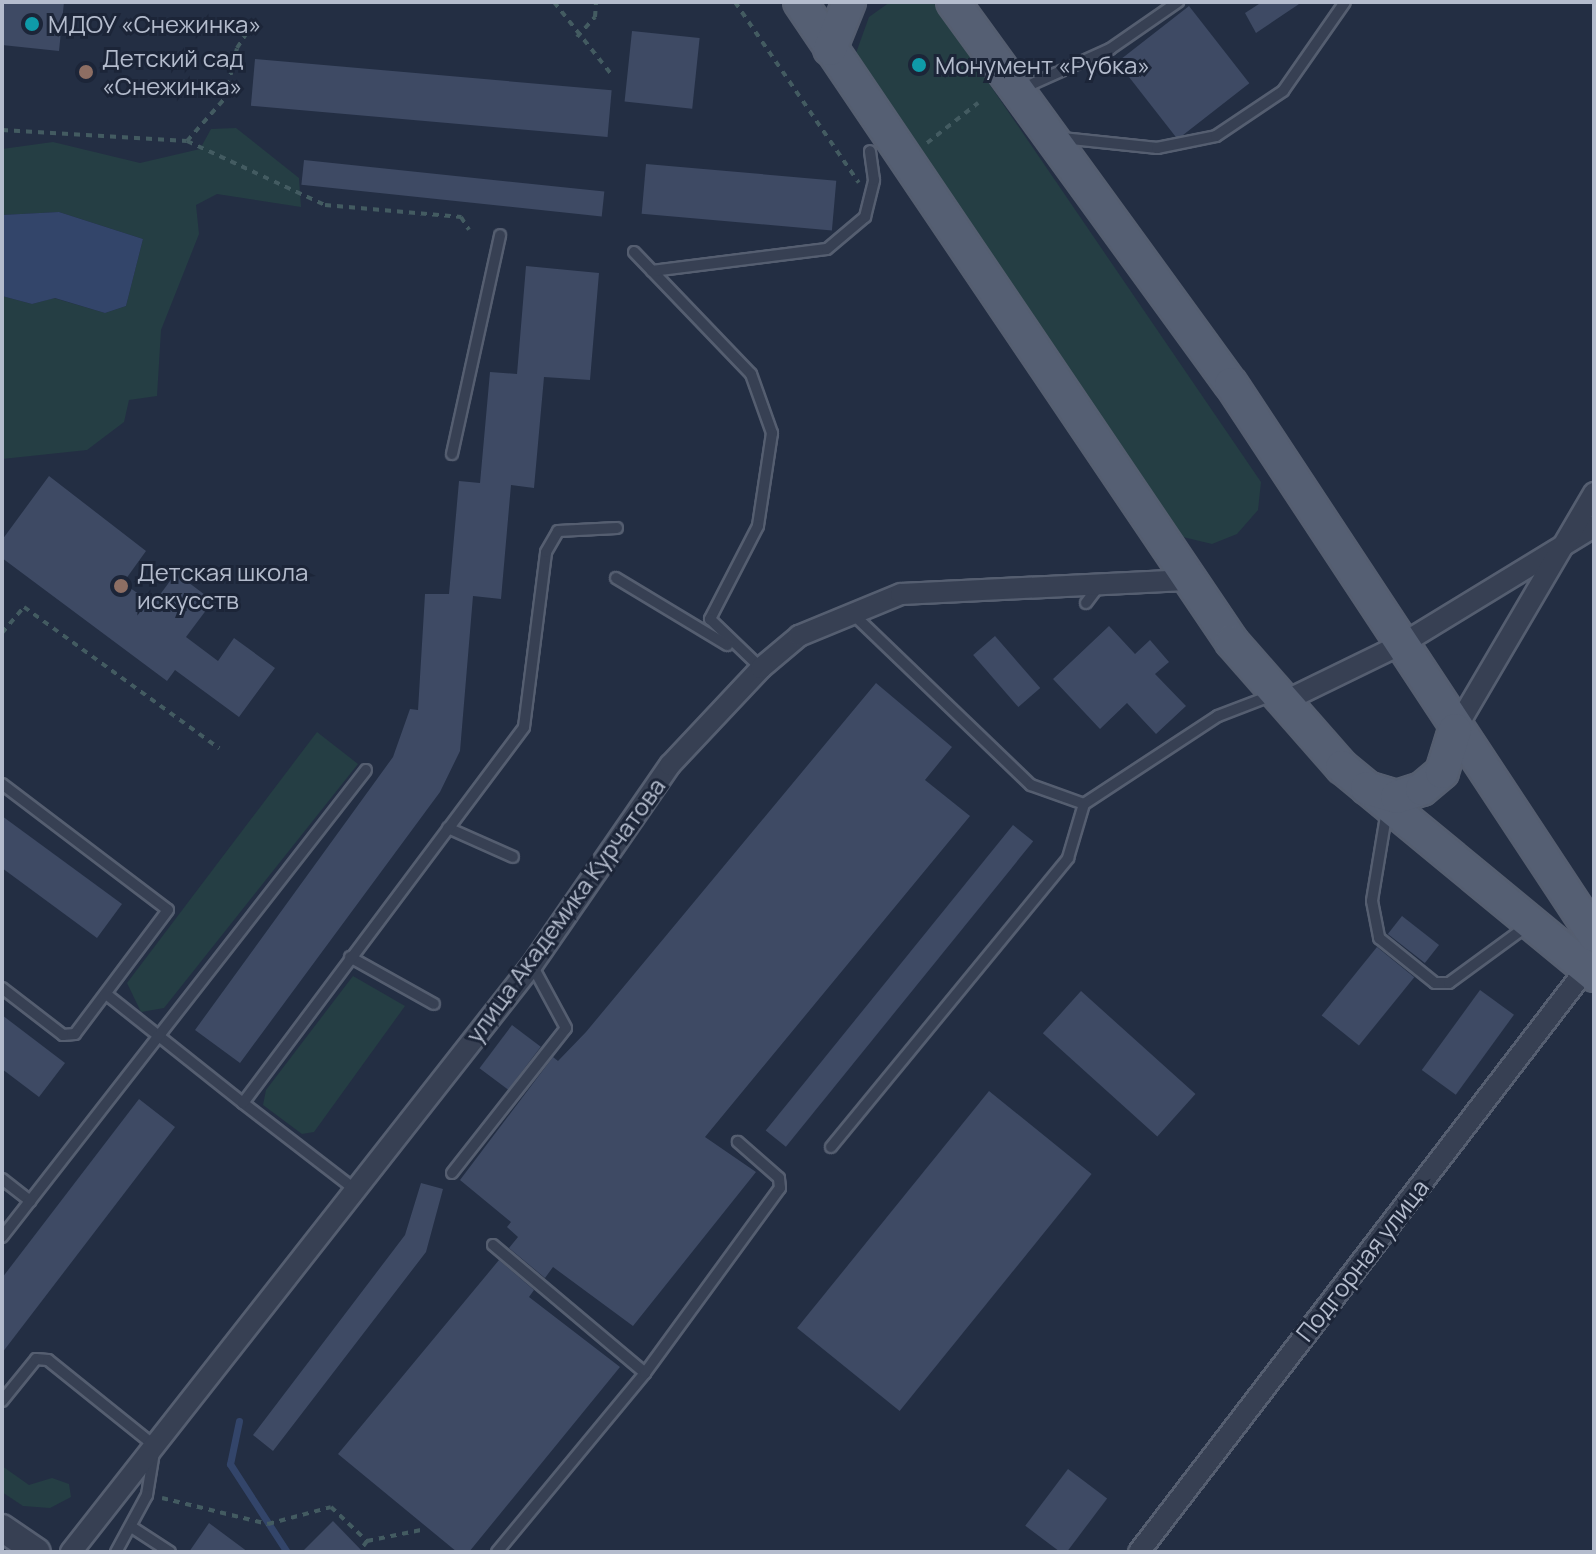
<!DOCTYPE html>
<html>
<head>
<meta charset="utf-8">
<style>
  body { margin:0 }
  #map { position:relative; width:1596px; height:1554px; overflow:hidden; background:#232e43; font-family:Manrope,sans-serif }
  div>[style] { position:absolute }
  .green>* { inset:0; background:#253e44 }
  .water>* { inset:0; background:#33456a }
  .stream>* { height:7px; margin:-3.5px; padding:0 3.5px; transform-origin:3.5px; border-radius:3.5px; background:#33456a }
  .building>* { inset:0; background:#3e4a64; transform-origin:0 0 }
  .path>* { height:4px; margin-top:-2px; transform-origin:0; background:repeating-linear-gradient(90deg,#435b61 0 6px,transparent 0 12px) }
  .roads { filter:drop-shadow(2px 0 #555e70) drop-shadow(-2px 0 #555e70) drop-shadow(0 2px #555e70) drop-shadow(0 -2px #555e70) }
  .service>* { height:10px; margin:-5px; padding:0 5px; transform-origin:5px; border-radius:5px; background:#374053 }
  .minor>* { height:20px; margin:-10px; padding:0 10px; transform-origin:10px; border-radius:10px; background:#374053 }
  .tertiary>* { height:26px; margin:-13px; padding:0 13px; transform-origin:13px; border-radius:13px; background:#374053 }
  .primary>* { height:32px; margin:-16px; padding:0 16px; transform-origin:16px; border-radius:16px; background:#555f73 }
  .dots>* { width:22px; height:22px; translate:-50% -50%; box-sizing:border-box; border:4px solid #1c2538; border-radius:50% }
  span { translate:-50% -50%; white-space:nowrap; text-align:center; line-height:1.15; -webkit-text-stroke:6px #1c2538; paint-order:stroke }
  .poi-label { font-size:24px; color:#b4bccd }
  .left { translate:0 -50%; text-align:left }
  .street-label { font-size:24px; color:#b4bccd }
  .frame { position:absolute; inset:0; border:4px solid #b4bccd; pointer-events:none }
</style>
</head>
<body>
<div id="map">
  <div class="green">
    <div style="clip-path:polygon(890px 2px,934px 3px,1261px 482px,1258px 510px,1237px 534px,1212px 544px,1183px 537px,856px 53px,869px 17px)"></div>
    <div style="clip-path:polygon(236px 128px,299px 178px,301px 207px,217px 194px,196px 205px,199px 234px,161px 330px,157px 396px,129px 400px,124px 422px,87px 450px,2px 459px,2px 296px,32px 304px,54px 298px,105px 313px,126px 306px,143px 239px,59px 212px,2px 215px,2px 149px,53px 142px,140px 163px,200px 149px,211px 129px)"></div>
    <div style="clip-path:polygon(317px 732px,358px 764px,164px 1008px,141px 1012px,127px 983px)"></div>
    <div style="clip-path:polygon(353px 976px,405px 1006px,314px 1132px,302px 1134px,263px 1105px,266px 1090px)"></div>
    <div style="clip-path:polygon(2px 1466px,29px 1485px,52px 1478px,69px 1484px,71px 1497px,50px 1508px,23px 1506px,2px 1492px)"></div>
  </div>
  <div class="water">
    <div style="clip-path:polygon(59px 212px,143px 239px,126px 306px,105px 313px,55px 298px,32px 304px,2px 296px,2px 215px)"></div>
  </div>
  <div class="stream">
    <div style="left:239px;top:1421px;width:44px;rotate:101.8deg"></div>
    <div style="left:230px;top:1464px;width:105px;rotate:57.1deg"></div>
  </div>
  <div class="building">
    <div style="clip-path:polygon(2px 2px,64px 2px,59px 51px,2px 45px)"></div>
    <div style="clip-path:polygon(1262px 2px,1302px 2px,1256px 33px,1245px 13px)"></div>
    <div style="left:1189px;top:6px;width:98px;height:91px;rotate:52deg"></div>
    <div style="left:632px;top:31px;width:68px;height:71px;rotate:6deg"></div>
    <div style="left:255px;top:59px;width:358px;height:47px;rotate:5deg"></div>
    <div style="left:304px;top:160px;width:302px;height:25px;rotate:6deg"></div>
    <div style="left:646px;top:164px;width:191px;height:50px;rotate:5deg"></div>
    <div style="clip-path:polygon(526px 266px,599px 273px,590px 380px,544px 377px,534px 488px,511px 485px,501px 599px,473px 596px,460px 751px,440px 792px,240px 1063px,195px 1030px,393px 757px,410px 709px,418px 710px,425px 594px,449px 594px,459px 481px,480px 483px,490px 372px,517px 374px)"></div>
    <div style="clip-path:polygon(49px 476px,146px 551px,123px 583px,153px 604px,176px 573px,213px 601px,186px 637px,218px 661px,234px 638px,275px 668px,239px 717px,175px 670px,167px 681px,2px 558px,2px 540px)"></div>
    <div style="clip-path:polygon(1109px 626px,1135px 654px,1150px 640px,1169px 662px,1155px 674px,1186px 706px,1156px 734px,1127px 703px,1100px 729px,1053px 679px)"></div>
    <div style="left:995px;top:636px;width:69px;height:29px;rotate:49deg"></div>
    <div style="clip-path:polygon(876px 683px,952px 747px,925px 780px,970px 816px,705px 1137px,756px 1172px,633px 1326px,553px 1267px,545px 1278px,509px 1248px,518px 1237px,507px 1227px,511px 1222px,460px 1180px,553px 1057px,558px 1061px,586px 1032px)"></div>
    <div style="clip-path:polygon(2px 816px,122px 904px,97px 938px,2px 868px)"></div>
    <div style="left:1013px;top:825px;width:26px;height:393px;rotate:39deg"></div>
    <div style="left:1402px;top:916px;width:47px;height:23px;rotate:38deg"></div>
    <div style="left:1377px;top:947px;width:48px;height:88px;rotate:39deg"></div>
    <div style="left:1480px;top:990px;width:42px;height:99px;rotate:36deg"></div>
    <div style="left:1081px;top:991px;width:154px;height:57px;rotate:42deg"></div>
    <div style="clip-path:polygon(2px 1015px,65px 1063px,39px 1097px,2px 1069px)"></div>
    <div style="left:512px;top:1025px;width:36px;height:54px;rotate:37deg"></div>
    <div style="left:989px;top:1091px;width:132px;height:305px;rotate:39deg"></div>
    <div style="clip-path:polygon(139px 1099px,175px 1127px,2px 1353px,2px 1278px)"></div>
    <div style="clip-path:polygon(421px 1183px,443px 1189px,426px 1252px,273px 1451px,253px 1435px,405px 1235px)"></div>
    <div style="clip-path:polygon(499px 1260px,534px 1290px,529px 1297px,620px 1367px,469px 1552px,457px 1552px,338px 1454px)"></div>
    <div style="left:1068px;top:1469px;width:49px;height:71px;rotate:37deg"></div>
    <div style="clip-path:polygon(333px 1521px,363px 1552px,302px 1552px)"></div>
    <div style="clip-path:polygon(209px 1523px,248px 1552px,189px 1552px)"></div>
  </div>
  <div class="path">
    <div style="left:554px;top:2px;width:92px;rotate:51.6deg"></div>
    <div style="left:735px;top:2px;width:219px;rotate:55.6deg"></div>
    <div style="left:577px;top:37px;width:27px;rotate:-48deg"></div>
    <div style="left:595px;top:17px;width:15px;rotate:-86deg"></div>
    <div style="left:2px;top:130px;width:185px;rotate:3.4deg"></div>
    <div style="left:187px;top:141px;width:152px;rotate:24.9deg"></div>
    <div style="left:325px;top:205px;width:137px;rotate:5deg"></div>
    <div style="left:461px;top:217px;width:15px;rotate:58deg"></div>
    <div style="left:187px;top:141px;width:57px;rotate:-48.5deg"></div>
    <div style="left:225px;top:98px;width:51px;rotate:-76.5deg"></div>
    <div style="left:237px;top:48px;width:31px;rotate:-57deg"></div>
    <div style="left:927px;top:143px;width:65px;rotate:-38.1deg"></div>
    <div style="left:2px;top:633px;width:34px;rotate:-50deg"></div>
    <div style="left:24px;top:607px;width:241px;rotate:35.9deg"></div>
    <div style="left:162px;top:1498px;width:109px;rotate:13.8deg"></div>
    <div style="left:268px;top:1524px;width:65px;rotate:-15.1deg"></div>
    <div style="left:331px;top:1507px;width:50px;rotate:43.4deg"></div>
    <div style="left:367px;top:1541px;width:14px;rotate:126deg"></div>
    <div style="left:367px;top:1541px;width:55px;rotate:-11.5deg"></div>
  </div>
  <div class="roads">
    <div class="service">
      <div style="left:1021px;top:89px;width:98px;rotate:-24.2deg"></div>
      <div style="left:1110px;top:49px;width:83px;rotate:-34.7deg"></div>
      <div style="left:1062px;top:138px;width:96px;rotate:6deg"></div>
      <div style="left:1157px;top:148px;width:60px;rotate:-11.5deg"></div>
      <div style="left:1216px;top:136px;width:81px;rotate:-33.9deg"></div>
      <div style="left:1283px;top:91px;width:108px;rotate:-55.1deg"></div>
      <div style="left:634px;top:252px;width:169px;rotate:46.2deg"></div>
      <div style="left:751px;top:374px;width:63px;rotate:70.4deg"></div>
      <div style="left:772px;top:433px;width:94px;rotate:98.6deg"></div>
      <div style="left:758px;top:526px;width:105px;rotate:117.3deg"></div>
      <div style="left:710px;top:619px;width:71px;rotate:43.9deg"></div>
      <div style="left:652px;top:271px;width:176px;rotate:-7.2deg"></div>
      <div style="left:827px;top:249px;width:50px;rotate:-40.1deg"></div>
      <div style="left:865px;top:217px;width:38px;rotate:-76deg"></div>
      <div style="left:874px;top:180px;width:29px;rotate:-98deg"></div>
      <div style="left:452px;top:454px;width:224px;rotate:-77.6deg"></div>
      <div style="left:616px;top:578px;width:130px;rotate:31.1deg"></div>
      <div style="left:1086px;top:603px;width:21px;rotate:-53deg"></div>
      <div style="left:852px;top:613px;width:248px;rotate:43.9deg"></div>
      <div style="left:1031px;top:785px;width:56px;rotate:19.7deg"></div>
      <div style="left:1084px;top:804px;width:160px;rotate:-33.3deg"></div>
      <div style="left:1218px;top:716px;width:59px;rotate:-20.9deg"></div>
      <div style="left:2px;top:784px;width:208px;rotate:37.2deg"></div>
      <div style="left:168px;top:910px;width:155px;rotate:126.9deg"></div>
      <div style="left:75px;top:1034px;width:12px;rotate:175deg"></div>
      <div style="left:63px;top:1035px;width:77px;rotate:-142.4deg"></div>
      <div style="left:1387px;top:810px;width:92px;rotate:99.4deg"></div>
      <div style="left:1372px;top:901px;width:38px;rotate:79deg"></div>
      <div style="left:1379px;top:938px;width:72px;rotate:38.8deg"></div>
      <div style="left:1435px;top:983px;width:14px"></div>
      <div style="left:1449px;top:983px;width:97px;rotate:-36.2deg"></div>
      <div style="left:448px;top:828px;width:71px;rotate:24deg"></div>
      <div style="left:350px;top:957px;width:96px;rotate:29.2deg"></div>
      <div style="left:106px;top:994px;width:175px;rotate:38.5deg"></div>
      <div style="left:831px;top:1147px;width:374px;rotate:-50.6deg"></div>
      <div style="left:1068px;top:858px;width:56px;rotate:-73.5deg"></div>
      <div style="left:452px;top:1173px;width:184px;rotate:-51.8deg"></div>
      <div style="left:566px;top:1028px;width:72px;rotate:-118.4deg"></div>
      <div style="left:2px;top:1179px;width:36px;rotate:38deg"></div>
      <div style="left:353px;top:1188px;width:139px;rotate:-142.3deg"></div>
      <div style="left:243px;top:1103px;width:469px;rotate:-53.2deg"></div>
      <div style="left:524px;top:727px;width:176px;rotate:-82.8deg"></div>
      <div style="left:546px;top:552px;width:24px;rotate:-60deg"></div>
      <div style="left:558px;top:531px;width:59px;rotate:-2.9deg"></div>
      <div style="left:2px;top:1237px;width:592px;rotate:-52.07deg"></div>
      <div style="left:493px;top:1245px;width:199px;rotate:40.1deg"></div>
      <div style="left:2px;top:1401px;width:54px;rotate:-51deg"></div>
      <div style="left:36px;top:1359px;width:12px;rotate:5deg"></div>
      <div style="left:48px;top:1360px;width:137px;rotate:38.8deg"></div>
      <div style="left:155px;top:1446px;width:50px;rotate:99.3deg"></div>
      <div style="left:147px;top:1495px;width:65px;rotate:118.5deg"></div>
      <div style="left:133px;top:1528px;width:44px;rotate:33deg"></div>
      <div style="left:497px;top:1552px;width:232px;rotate:-50.4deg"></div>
      <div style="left:645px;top:1373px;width:229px;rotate:-53.9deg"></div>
      <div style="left:780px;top:1188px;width:10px;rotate:-96deg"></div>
      <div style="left:779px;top:1178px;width:55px;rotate:-138.7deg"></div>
    </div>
    <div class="minor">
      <div style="left:1285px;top:701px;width:130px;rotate:-26deg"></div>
      <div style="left:1402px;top:644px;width:225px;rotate:-31.4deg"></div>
      <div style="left:1455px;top:730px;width:275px;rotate:-59.6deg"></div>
      <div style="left:71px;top:1552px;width:746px;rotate:-51.86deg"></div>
      <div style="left:532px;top:965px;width:243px;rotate:-55.4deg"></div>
      <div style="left:670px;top:765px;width:133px;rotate:-46.8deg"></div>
      <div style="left:761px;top:668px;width:50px;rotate:-40.1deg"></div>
      <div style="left:799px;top:636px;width:110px;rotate:-22.4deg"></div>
      <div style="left:901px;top:594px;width:289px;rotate:-2.8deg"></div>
      <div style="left:1139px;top:1552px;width:735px;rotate:-52.52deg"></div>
    </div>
    <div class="tertiary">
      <div style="left:2px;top:1528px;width:42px;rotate:34.4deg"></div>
    </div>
    <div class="primary">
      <div style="left:800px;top:2px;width:772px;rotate:55.98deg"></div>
      <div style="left:1232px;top:642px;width:167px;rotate:48.7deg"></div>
      <div style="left:1342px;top:767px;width:327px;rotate:39.5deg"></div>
      <div style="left:953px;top:2px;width:472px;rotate:54deg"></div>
      <div style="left:1231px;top:384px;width:660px;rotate:56.62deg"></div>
      <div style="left:830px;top:49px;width:51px;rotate:-68deg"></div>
      <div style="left:1367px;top:788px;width:31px;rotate:17deg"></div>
      <div style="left:1397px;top:797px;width:26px;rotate:-18deg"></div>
      <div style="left:1422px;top:789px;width:26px;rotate:-40deg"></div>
      <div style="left:1442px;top:772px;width:44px;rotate:-72.8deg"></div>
    </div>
  </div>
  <div class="dots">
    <div style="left:32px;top:24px;background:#0f9aa8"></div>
    <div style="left:919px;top:65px;background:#0f9aa8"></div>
    <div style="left:86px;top:72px;background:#8d6e63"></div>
    <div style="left:121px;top:586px;background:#8d6e63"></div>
  </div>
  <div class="poi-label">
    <span class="left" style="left:48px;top:24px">МДОУ «Снежинка»</span>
    <span class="left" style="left:102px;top:72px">Детский сад<br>«Снежинка»</span>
    <span class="left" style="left:935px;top:65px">Монумент «Рубка»</span>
    <span class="left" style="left:137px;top:586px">Детская школа<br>искусств</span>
  </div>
  <div class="street-label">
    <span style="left:565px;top:910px;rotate:-54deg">улица Академика Курчатова</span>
    <span style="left:1362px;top:1260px;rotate:-52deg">Подгорная улица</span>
  </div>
  <div class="frame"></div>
</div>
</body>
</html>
